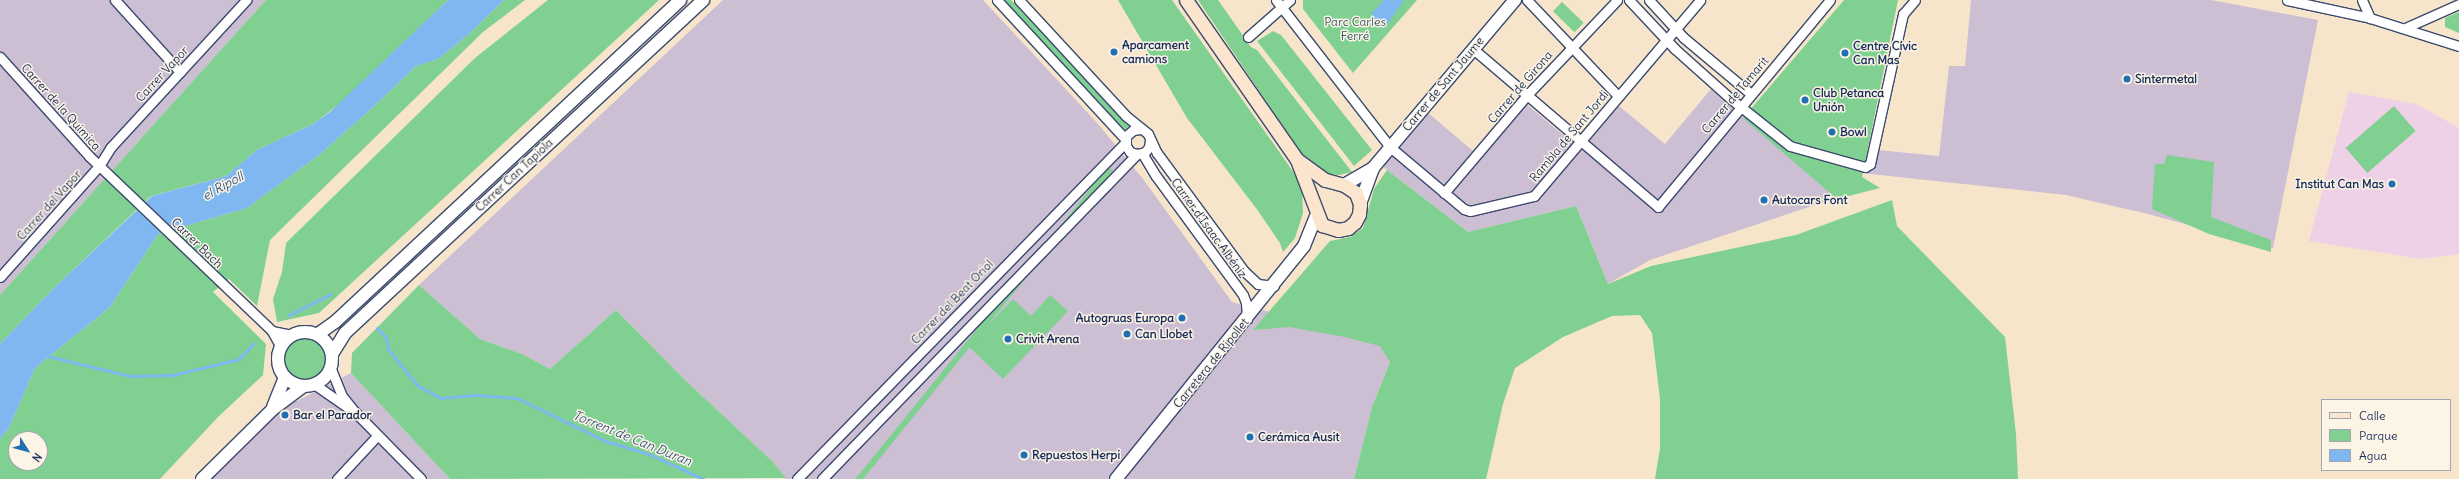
<!DOCTYPE html>
<html>
<head>
<meta charset="utf-8">
<style>
  body { margin:0 }
  #map { position:relative; width:2459px; height:479px; overflow:hidden; background:#f6e5cb; font-family:Delius,sans-serif }
  div>[style] { position:absolute }
  .built>* { inset:0; background:#eed0e7 }
  .industrial>* { inset:0; background:#ccbed3 }
  .green>* { inset:0; background:#7fd091; transform-origin:0 0 }
  .round { border-radius:50% }
  .water>* { inset:0; background:#81b7f0 }
  .stream>* { height:3px; margin:-1.5px; padding:0 1.5px; transform-origin:1.5px; border-radius:1.5px; background:#81b7f0 }
  .roads { filter:drop-shadow(1px 0 #3c4a6e) drop-shadow(-1px 0 #3c4a6e) drop-shadow(0 1px #3c4a6e) drop-shadow(0 -1px #3c4a6e) }
  .minor>* { height:9px; margin:-4.5px; padding:0 4.5px; transform-origin:4.5px; border-radius:4.5px; background:#fff }
  .tertiary>* { height:12px; margin:-6px; padding:0 6px; transform-origin:6px; border-radius:6px; background:#fff }
  .tertiary>.ring { margin:-6px; padding:0; box-sizing:content-box; background:none; border:12px solid #fff; border-radius:50% }
  .secondary>* { height:13px; margin:-6.5px; padding:0 6.5px; transform-origin:6.5px; border-radius:6.5px; background:#fbe5cf }
  .dots>* { width:11px; height:11px; translate:-50% -50%; box-sizing:border-box; border:2px solid #fcf5e5; border-radius:50% }
  span { translate:-50% -50%; white-space:nowrap; text-align:center; line-height:1.15; -webkit-text-stroke:3px #fcf5e5; paint-order:stroke }
  .park-label { font-size:12px; color:#34576b }
  .poi-label { font-size:12px; color:#1b2f5e; font-weight:700 }
  .left { translate:0 -50%; text-align:left }
  .right { translate:-100% -50%; text-align:right }
  .street-label { font-size:12px; color:#1b2f5e }
  .water-label { font-size:13px; color:#3a588a; font-style:italic }
  .legend { position:absolute; left:2321px; top:399px; width:130px; height:72px; box-sizing:border-box; background:#fcf5e5; border:1px solid #a2a6af; margin:0; padding:5px 7px; list-style:none; font-size:12px; color:#1b2f5e }
  .legend li { display:flex; align-items:center; gap:8px; height:20px }
  .legend b { width:20px; border:1px solid #a2a6af }
  .north { position:absolute; left:8px; top:431px; width:40px; height:40px; box-sizing:border-box; background:#fcf5e5; border:1px solid #a2a6af; border-radius:50%; rotate:126deg; font-size:11px; font-weight:700; line-height:16px; text-align:center; color:#1b2f5e }
  .north::after { content:''; display:block; margin:auto; width:14px; height:18px; background:#1f6fb2; clip-path:polygon(50% 0,100% 100%,50% 72%,0 100%) }
</style>
</head>
<body>
<div id="map">
  <div class="built">
    <div style="clip-path:polygon(2349px 92px,2416px 104px,2459px 128px,2459px 254px,2421px 259px,2309px 241px)"></div>
  </div>
  <div class="industrial">
    <div style="clip-path:polygon(0 0,266px 0,0 295px)"></div>
    <div style="clip-path:polygon(723px 0,983px 0,1098px 124px,1143px 179px,1232px 302px,1385px 342px,1391px 359px,1372px 407px,1354px 479px,786px 479px,772px 461px,686px 381px,616px 310px,550px 369px,522px 354px,480px 339px,419px 285px)"></div>
    <div style="clip-path:polygon(1971px 0,2211px 0,2318px 20px,2273px 248px,2148px 214px,2066px 195px,1861px 173px,1867px 149px,1939px 156px,1949px 66px,1965px 66px)"></div>
    <div style="clip-path:polygon(1711px 89px,1836px 198px,1650px 260px,1608px 284px,1576px 206px,1468px 232px,1382px 166px,1427px 112px,1473px 151px,1518px 97px,1581px 150px,1619px 106px,1665px 144px)"></div>
    <div style="clip-path:polygon(351px 373px,450px 479px,209px 479px,285px 403px,297px 401px)"></div>
  </div>
  <div class="green">
    <div style="clip-path:polygon(266px 0,448px 0,347px 98px,313px 124px,257px 150px,226px 176px,151px 196px,55px 287px,0 344px,0 295px)"></div>
    <div style="clip-path:polygon(evenodd,504px 0,525px 0,483px 32px,270px 240px,257px 306px,229px 279px,213px 292px,266px 344px,263px 375px,218px 417px,160px 479px,0 479px,0 439px,9px 428px,35px 368px,110px 307px,158px 234px,247px 208px,319px 155px,370px 110px,416px 66px,438px 59px,468px 35px,504px 0,16px 439px,40px 439px,40px 463px,16px 463px,16px 439px)"></div>
    <div style="clip-path:polygon(548px 0,659px 0,319px 313px,277px 322px,273px 299px,282px 272px,286px 243px,475px 58px)"></div>
    <div style="clip-path:polygon(1000px 0,1011px 0,1129px 126px,1122px 133px)"></div>
    <div style="clip-path:polygon(1118px 0,1172px 0,1292px 170px,1302px 189px,1303px 213px,1295px 238px,1283px 252px,1280px 243px,1256px 208px,1187px 118px)"></div>
    <div style="clip-path:polygon(1198px 0,1218px 0,1251px 47px,1257px 50px,1352px 172px,1339px 175px,1328px 174px,1316px 168px,1303px 156px)"></div>
    <div style="clip-path:polygon(1303px 0,1417px 0,1353px 73px,1303px 9px)"></div>
    <div style="clip-path:polygon(1844px 0,1898px 0,1862px 177px,1880px 188px,1837px 199px,1743px 118px)"></div>
    <div style="left:1562px;top:2px;width:30px;height:13px;rotate:44deg"></div>
    <div style="clip-path:polygon(2459px 12px,2459px 33px,2445px 27px,2445px 18px)"></div>
    <div style="clip-path:polygon(1273px 31px,1281px 35px,1372px 150px,1354px 166px,1257px 41px)"></div>
    <div style="left:2394px;top:106px;width:33px;height:64px;rotate:49deg"></div>
    <div style="clip-path:polygon(2167px 155px,2214px 162px,2211px 217px,2271px 240px,2271px 252px,2209px 234px,2152px 209px,2155px 164px,2164px 164px)"></div>
    <div style="left:1108px;top:167px;width:6px;height:434px;rotate:39deg"></div>
    <div style="clip-path:polygon(1387px 170px,1468px 232px,1576px 206px,1608px 284px,1651px 266px,1796px 235px,1892px 200px,1897px 226px,2005px 337px,2016px 434px,2018px 479px,1655px 479px,1660px 448px,1660px 399px,1652px 333px,1640px 315px,1612px 316px,1563px 337px,1515px 368px,1503px 404px,1486px 479px,1354px 479px,1372px 407px,1390px 362px,1380px 346px,1345px 337px,1289px 327px,1253px 330px,1330px 241px,1350px 237px,1363px 228px,1374px 189px)"></div>
    <div style="clip-path:polygon(419px 285px,480px 339px,522px 354px,550px 369px,616px 310px,686px 381px,772px 461px,786px 478px,450px 479px,351px 373px,352px 353px)"></div>
    <div style="clip-path:polygon(1050px 295px,1068px 311px,1003px 379px,968px 346px,1013px 299px,1031px 316px)"></div>
    <div class="round" style="left:284px;top:337px;width:44px;height:44px"></div>
  </div>
  <div class="water">
    <div style="clip-path:polygon(448px 0,504px 0,468px 35px,438px 59px,416px 66px,370px 110px,319px 155px,247px 208px,158px 234px,110px 307px,35px 368px,9px 428px,0 439px,0 344px,55px 287px,152px 196px,226px 176px,257px 150px,313px 124px,331px 111px)"></div>
    <div style="clip-path:polygon(1384px 0,1404px 0,1384px 29px,1371px 14px)"></div>
  </div>
  <div class="stream">
    <div style="left:289px;top:315px;width:47px;rotate:-26.6deg"></div>
    <div style="left:377px;top:328px;width:13px;rotate:45deg"></div>
    <div style="left:386px;top:337px;width:12px;rotate:81deg"></div>
    <div style="left:388px;top:349px;width:46px;rotate:51.1deg"></div>
    <div style="left:417px;top:385px;width:26px;rotate:29deg"></div>
    <div style="left:440px;top:398px;width:35px;rotate:-5deg"></div>
    <div style="left:475px;top:395px;width:42px;rotate:4.1deg"></div>
    <div style="left:517px;top:398px;width:98px;rotate:26deg"></div>
    <div style="left:605px;top:441px;width:46px;rotate:16.5deg"></div>
    <div style="left:649px;top:454px;width:60px;rotate:24.8deg"></div>
    <div style="left:47px;top:356px;width:85px;rotate:13.5deg"></div>
    <div style="left:130px;top:376px;width:43px;rotate:-1.3deg"></div>
    <div style="left:173px;top:375px;width:68px;rotate:-13.6deg"></div>
    <div style="left:239px;top:359px;width:21px;rotate:-47deg"></div>
  </div>
  <div class="roads">
    <div class="minor">
      <div style="left:115px;top:0;width:97px;rotate:47.9deg"></div>
      <div style="left:997px;top:0;width:190px;rotate:47.3deg"></div>
      <div style="left:1019px;top:0;width:158px;rotate:47.3deg"></div>
      <div style="left:1126px;top:116px;width:28px;rotate:39deg"></div>
      <div style="left:1148px;top:134px;width:21px;rotate:65deg"></div>
      <div style="left:1157px;top:153px;width:147px;rotate:53.6deg"></div>
      <div style="left:1244px;top:271px;width:19px;rotate:43deg"></div>
      <div style="left:1258px;top:284px;width:16px;rotate:7deg"></div>
      <div style="left:1276px;top:0;width:186px;rotate:52.2deg"></div>
      <div style="left:1390px;top:147px;width:97px;rotate:40deg"></div>
      <div style="left:1464px;top:209px;width:6px;rotate:18deg"></div>
      <div style="left:1470px;top:211px;width:66px;rotate:-13.2deg"></div>
      <div style="left:1534px;top:196px;width:257px;rotate:-49.7deg"></div>
      <div style="left:1527px;top:0;width:132px;rotate:46.5deg"></div>
      <div style="left:1629px;top:0;width:67px;rotate:46.8deg"></div>
      <div style="left:1675px;top:49px;width:75px;rotate:41.8deg"></div>
      <div style="left:1731px;top:99px;width:75px;rotate:38.5deg"></div>
      <div style="left:1790px;top:146px;width:78px;rotate:15.6deg"></div>
      <div style="left:1865px;top:167px;width:6px;rotate:-31deg"></div>
      <div style="left:1870px;top:164px;width:154px;rotate:-77.6deg"></div>
      <div style="left:1903px;top:14px;width:18px;rotate:-49deg"></div>
      <div style="left:1649px;top:0;width:52px;rotate:47.4deg"></div>
      <div style="left:1684px;top:38px;width:87px;rotate:39.9deg"></div>
      <div style="left:2287px;top:0;width:85px;rotate:12.2deg"></div>
      <div style="left:2370px;top:18px;width:93px;rotate:17.5deg"></div>
      <div style="left:2362px;top:0;width:20px;rotate:66deg"></div>
      <div style="left:2405px;top:28px;width:59px;rotate:-24deg"></div>
      <div style="left:1248px;top:37px;width:56px;rotate:-41.4deg"></div>
      <div style="left:1472px;top:48px;width:245px;rotate:40.5deg"></div>
      <div style="left:1658px;top:207px;width:269px;rotate:-50.3deg"></div>
      <div style="left:0;top:57px;width:133px;rotate:48deg"></div>
      <div style="left:89px;top:156px;width:253px;rotate:43.7deg"></div>
      <div style="left:272px;top:331px;width:18px;rotate:61deg"></div>
      <div style="left:1140px;top:129px;width:7px;rotate:172deg"></div>
      <div style="left:1133px;top:130px;width:9px;rotate:139deg"></div>
      <div style="left:1126px;top:136px;width:10px;rotate:90deg"></div>
      <div style="left:1126px;top:146px;width:7px;rotate:56deg"></div>
      <div style="left:1130px;top:152px;width:7px;rotate:16deg"></div>
      <div style="left:1137px;top:154px;width:8px;rotate:-14deg"></div>
      <div style="left:1145px;top:152px;width:6px;rotate:-51deg"></div>
      <div style="left:1149px;top:147px;width:7px;rotate:-82deg"></div>
      <div style="left:1142px;top:153px;width:27px;rotate:59deg"></div>
      <div style="left:1156px;top:176px;width:147px;rotate:53.8deg"></div>
      <div style="left:1243px;top:295px;width:9px;rotate:69deg"></div>
      <div style="left:1246px;top:303px;width:16px;rotate:86deg"></div>
      <div style="left:1444px;top:193px;width:128px;rotate:-49.7deg"></div>
      <div style="left:1527px;top:95px;width:131px;rotate:-46.5deg"></div>
      <div style="left:0;top:277px;width:149px;rotate:-48.3deg"></div>
      <div style="left:99px;top:166px;width:22px;rotate:-58deg"></div>
      <div style="left:111px;top:147px;width:200px;rotate:-47.4deg"></div>
      <div style="left:272px;top:331px;width:20px;rotate:11deg"></div>
      <div style="left:331px;top:369px;width:29px;rotate:68deg"></div>
      <div style="left:342px;top:396px;width:21px;rotate:51deg"></div>
      <div style="left:355px;top:412px;width:94px;rotate:45.4deg"></div>
      <div style="left:314px;top:384px;width:40px;rotate:34.9deg"></div>
      <div style="left:337px;top:479px;width:59px;rotate:-47.1deg"></div>
      <div style="left:797px;top:479px;width:470px;rotate:-45.7deg"></div>
      <div style="left:822px;top:479px;width:453px;rotate:-45.9deg"></div>
    </div>
    <div class="tertiary">
      <div style="left:1344px;top:185px;width:34px;rotate:-30deg"></div>
      <div style="left:1360px;top:204px;width:38px;rotate:-70deg"></div>
      <div style="left:1373px;top:168px;width:220px;rotate:-49.8deg"></div>
      <div class="ring" style="left:278px;top:332px;width:42px;height:42px"></div>
      <div style="left:318px;top:334px;width:21px;rotate:-35deg"></div>
      <div style="left:335px;top:322px;width:472px;rotate:-43deg"></div>
      <div style="left:332px;top:354px;width:25px;rotate:-58deg"></div>
      <div style="left:345px;top:333px;width:489px;rotate:-42.9deg"></div>
      <div style="left:273px;top:407px;width:32px;rotate:-68deg"></div>
      <div style="left:202px;top:479px;width:100px;rotate:-44.6deg"></div>
      <div style="left:273px;top:409px;width:38px;rotate:-37deg"></div>
      <div style="left:1116px;top:479px;width:299px;rotate:-51.1deg"></div>
      <div style="left:1304px;top:246px;width:35px;rotate:-68deg"></div>
    </div>
    <div class="secondary">
      <div style="left:1186px;top:0;width:195px;rotate:55.2deg"></div>
      <div style="left:1297px;top:160px;width:70px;rotate:69deg"></div>
      <div style="left:1322px;top:225px;width:17px;rotate:17deg"></div>
      <div style="left:1338px;top:230px;width:10px;rotate:-11deg"></div>
      <div style="left:1348px;top:228px;width:9px;rotate:-41deg"></div>
      <div style="left:1355px;top:222px;width:9px;rotate:-63deg"></div>
      <div style="left:1359px;top:214px;width:10px;rotate:-84deg"></div>
      <div style="left:1360px;top:204px;width:12px;rotate:-110deg"></div>
      <div style="left:1356px;top:193px;width:14px;rotate:-146deg"></div>
      <div style="left:1344px;top:185px;width:20px;rotate:-165deg"></div>
      <div style="left:1325px;top:180px;width:34px;rotate:-144deg"></div>
    </div>
  </div>
  <div class="dots">
    <div style="left:1114px;top:52px;background:#1f6fb2"></div>
    <div style="left:1845px;top:53px;background:#1f6fb2"></div>
    <div style="left:2127px;top:79px;background:#1f6fb2"></div>
    <div style="left:1805px;top:100px;background:#1f6fb2"></div>
    <div style="left:1832px;top:132px;background:#1f6fb2"></div>
    <div style="left:2392px;top:184px;background:#1f6fb2"></div>
    <div style="left:1764px;top:200px;background:#1f6fb2"></div>
    <div style="left:1182px;top:318px;background:#1f6fb2"></div>
    <div style="left:1127px;top:334px;background:#1f6fb2"></div>
    <div style="left:1008px;top:339px;background:#1f6fb2"></div>
    <div style="left:285px;top:415px;background:#1f6fb2"></div>
    <div style="left:1250px;top:437px;background:#1f6fb2"></div>
    <div style="left:1024px;top:455px;background:#1f6fb2"></div>
  </div>
  <div class="park-label">
    <span style="left:1355px;top:29px">Parc Carles<br>Ferré</span>
  </div>
  <div class="poi-label">
    <span class="left" style="left:1122px;top:52px">Aparcament<br>camions</span>
    <span class="left" style="left:1853px;top:53px">Centre Cívic<br>Can Mas</span>
    <span class="left" style="left:2135px;top:79px">Sintermetal</span>
    <span class="left" style="left:1813px;top:100px">Club Petanca<br>Unión</span>
    <span class="left" style="left:1840px;top:132px">Bowl</span>
    <span class="right" style="left:2384px;top:184px">Institut Can Mas</span>
    <span class="left" style="left:1772px;top:200px">Autocars Font</span>
    <span class="right" style="left:1174px;top:318px">Autogruas Europa</span>
    <span class="left" style="left:1135px;top:334px">Can Llobet</span>
    <span class="left" style="left:1016px;top:339px">Crivit Arena</span>
    <span class="left" style="left:293px;top:415px">Bar el Parador</span>
    <span class="left" style="left:1258px;top:437px">Cerámica Ausit</span>
    <span class="left" style="left:1032px;top:455px">Repuestos Herpi</span>
  </div>
  <div class="street-label">
    <span style="left:162px;top:74px;rotate:-47deg">Carrer Vapor</span>
    <span style="left:1443px;top:84px;rotate:-50deg">Carrer de Sant Jaume</span>
    <span style="left:1520px;top:87px;rotate:-49deg">Carrer de Girona</span>
    <span style="left:1735px;top:95px;rotate:-50deg">Carrer de Tamarit</span>
    <span style="left:61px;top:107px;rotate:48deg">Carrer de la Quimica</span>
    <span style="left:1569px;top:136px;rotate:-50deg">Rambla de Sant Jordi</span>
    <span style="left:514px;top:175px;rotate:-43deg">Carrer Can Tapiola</span>
    <span style="left:49px;top:205px;rotate:-48deg">Carrer del Vapor</span>
    <span style="left:1209px;top:228px;rotate:54deg">Carrer d'Isaac Albéniz</span>
    <span style="left:197px;top:243px;rotate:44deg">Carrer Bach</span>
    <span style="left:952px;top:302px;rotate:-46deg">Carrer del Beat Oriol</span>
    <span style="left:1211px;top:363px;rotate:-51deg">Carretera de Ripollet</span>
  </div>
  <div class="water-label">
    <span style="left:223px;top:187px;rotate:-29deg">el Ripoll</span>
    <span style="left:632px;top:439px;rotate:22deg">Torrent de Can Duran</span>
  </div>
  <ul class="legend">
  <li><b style="height:5px;background:#fbe5cf"></b>Calle</li>
  <li><b style="height:11px;background:#7fd091"></b>Parque</li>
  <li><b style="height:11px;background:#81b7f0"></b>Agua</li>
  </ul>
  <div class="north">N</div>
</div>
</body>
</html>
